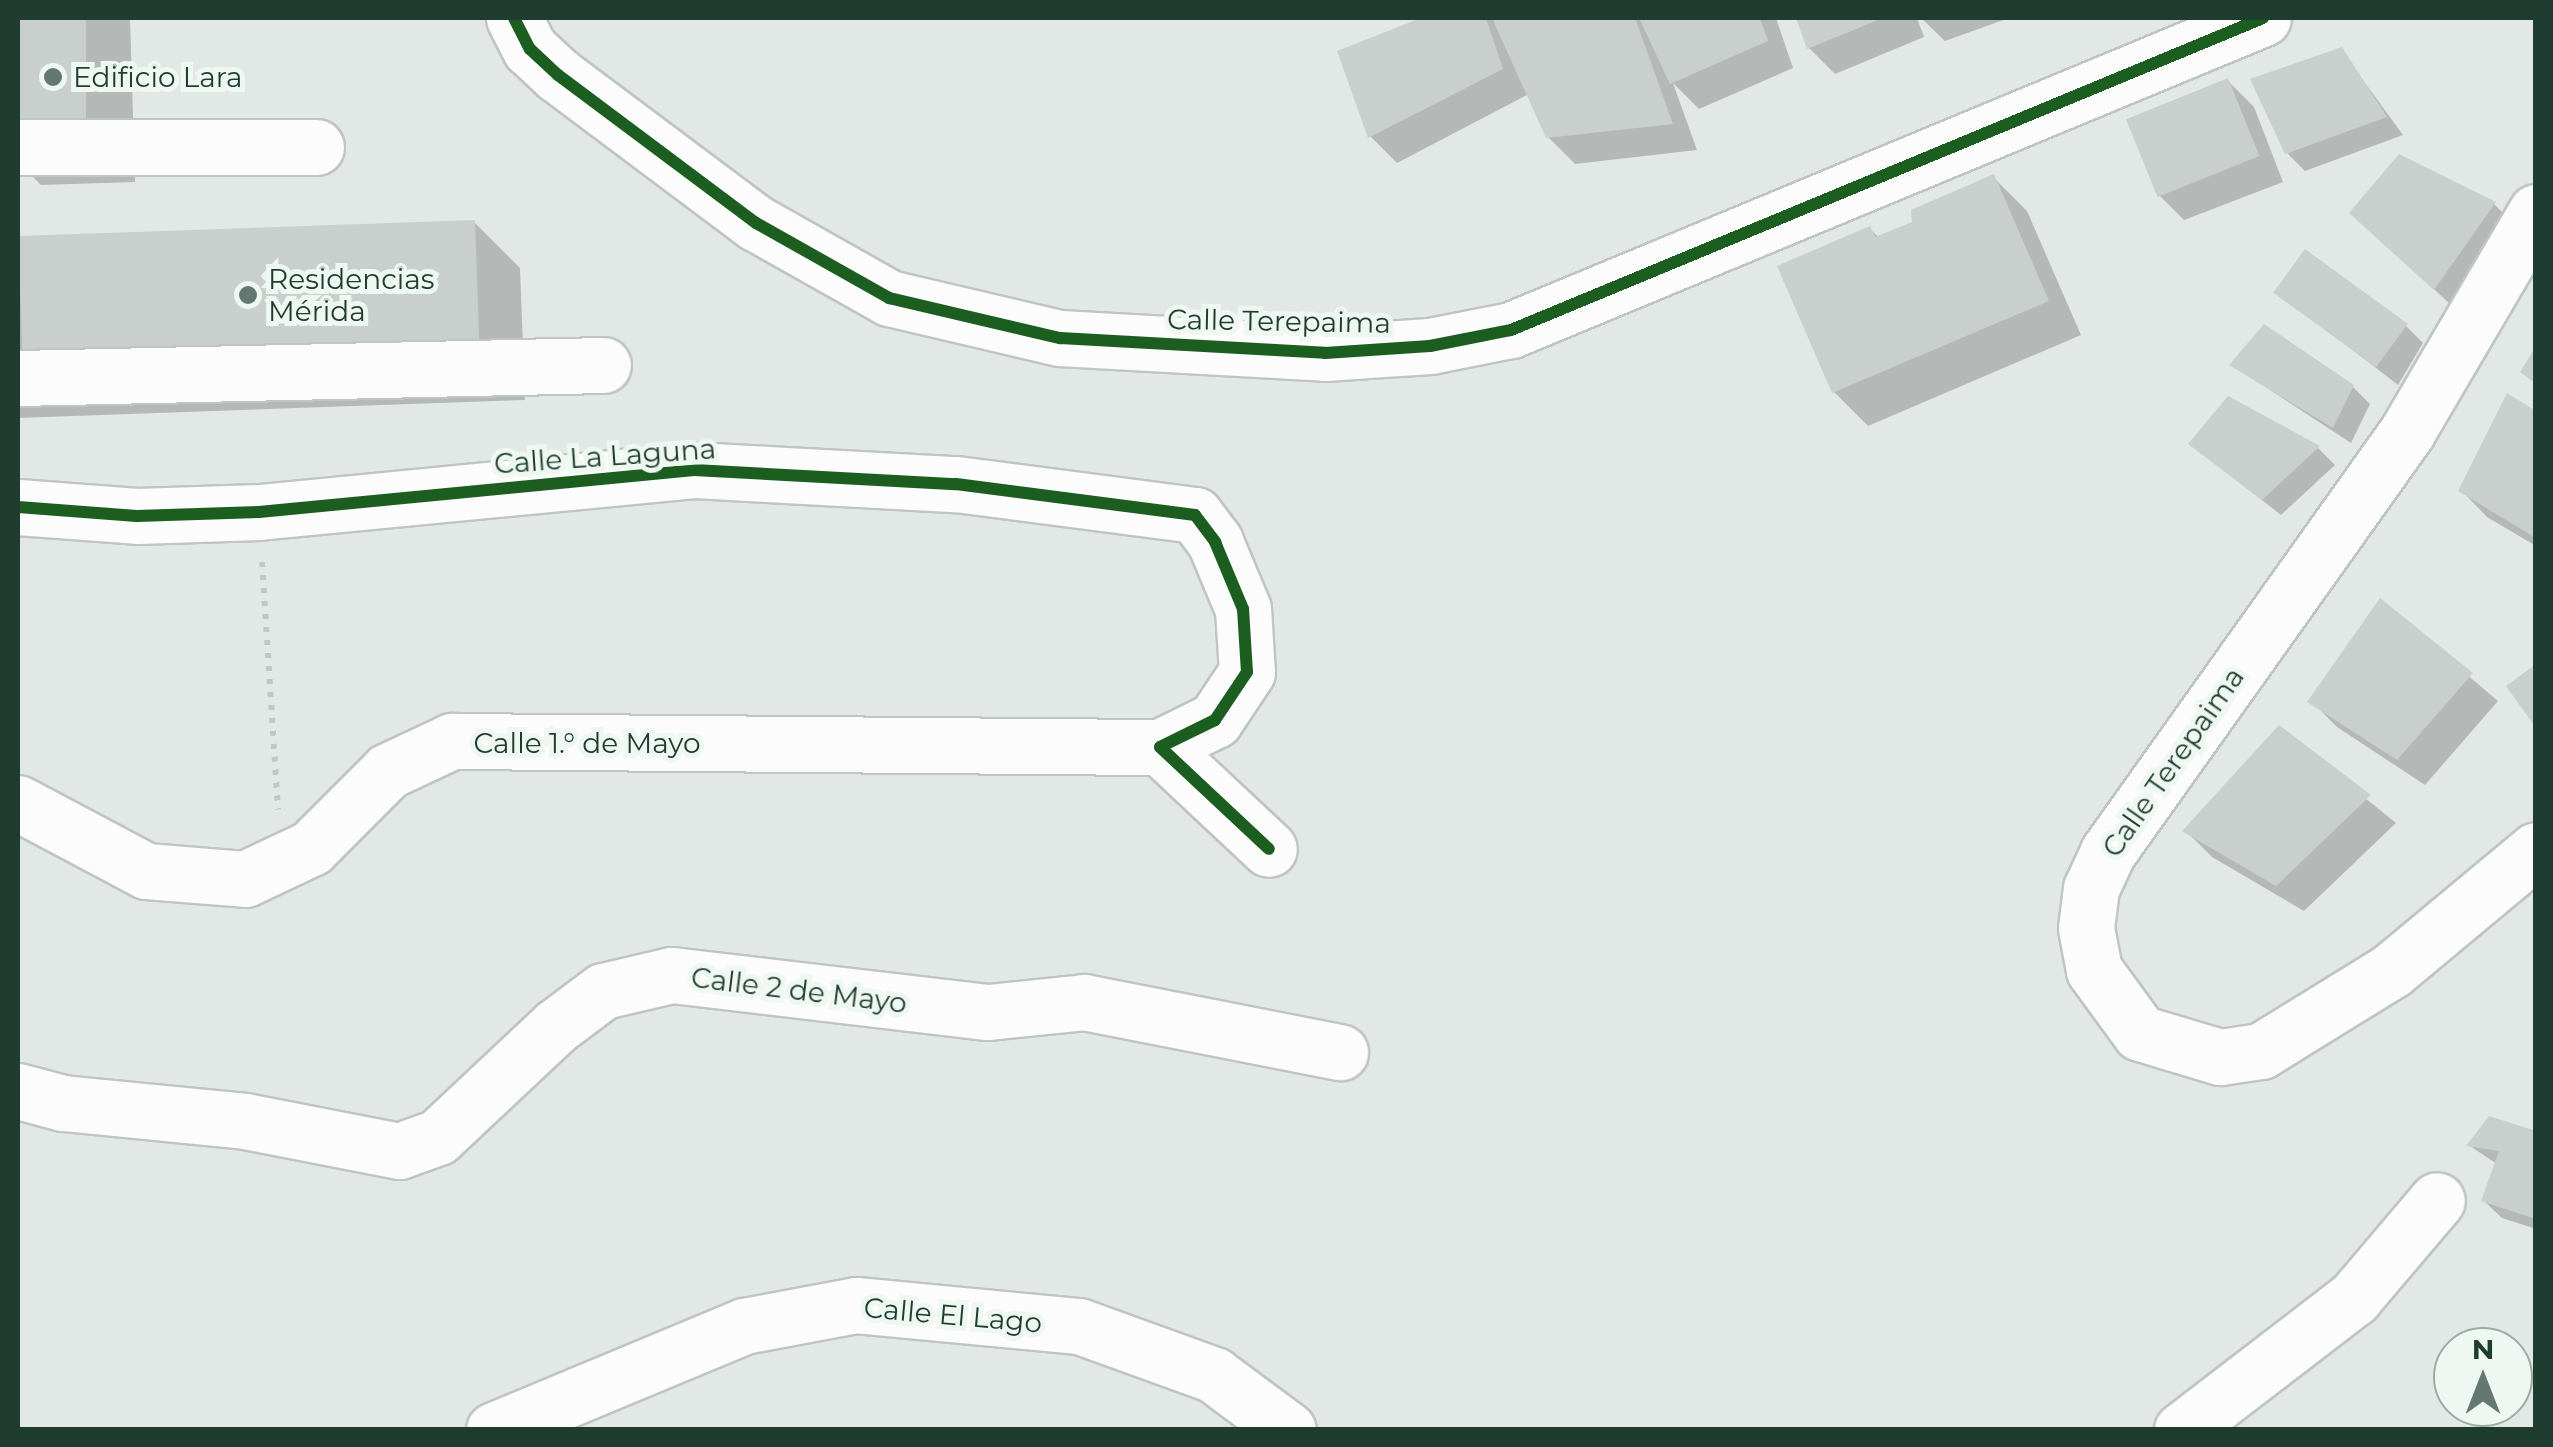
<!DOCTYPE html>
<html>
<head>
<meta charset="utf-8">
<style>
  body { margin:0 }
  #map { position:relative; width:2553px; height:1447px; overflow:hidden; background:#e2e8e5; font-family:Montserrat,sans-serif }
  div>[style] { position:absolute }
  .shadow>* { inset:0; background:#0003 }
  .building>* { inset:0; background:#c9cfcc; transform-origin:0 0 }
  .path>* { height:6px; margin-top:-3px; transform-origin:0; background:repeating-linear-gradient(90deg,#bfc8c4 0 5px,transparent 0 13px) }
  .roads { filter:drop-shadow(2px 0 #bfc5c2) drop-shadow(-2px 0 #bfc5c2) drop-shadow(0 2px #bfc5c2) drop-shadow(0 -2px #bfc5c2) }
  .minor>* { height:55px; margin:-27.5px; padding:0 27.5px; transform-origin:27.5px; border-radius:27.5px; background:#fbfcfb }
  .cycleway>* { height:12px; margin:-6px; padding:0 6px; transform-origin:6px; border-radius:6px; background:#1b5e20 }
  .dots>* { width:28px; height:28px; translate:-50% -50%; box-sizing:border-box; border:5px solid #eff7f2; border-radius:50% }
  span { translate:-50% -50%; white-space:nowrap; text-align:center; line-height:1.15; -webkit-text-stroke:10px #eff7f2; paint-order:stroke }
  .poi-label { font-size:28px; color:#1f3c31 }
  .left { translate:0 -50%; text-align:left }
  .street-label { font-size:28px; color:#1f3c31 }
  .frame { position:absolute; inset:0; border:20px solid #1f3c31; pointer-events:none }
  .north { position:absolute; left:2433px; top:1327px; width:100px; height:100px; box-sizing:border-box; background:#eff7f2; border:2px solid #9caca5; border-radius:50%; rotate:0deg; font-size:28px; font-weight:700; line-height:40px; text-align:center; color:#1f3c31 }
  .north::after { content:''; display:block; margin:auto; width:35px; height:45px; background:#637870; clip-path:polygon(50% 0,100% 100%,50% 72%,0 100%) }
</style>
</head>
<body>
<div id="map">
  <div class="shadow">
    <div style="clip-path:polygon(18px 18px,130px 18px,135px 182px,41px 185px,18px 162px)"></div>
    <div style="clip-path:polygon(1428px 18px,1776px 18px,1793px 68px,1699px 109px,1673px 83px,1697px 150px,1575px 164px,1548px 137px,1529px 94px,1397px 163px,1371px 137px,1341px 52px)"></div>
    <div style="clip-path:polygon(1799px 18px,1917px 18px,1924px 37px,1835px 74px,1809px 48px)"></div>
    <div style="clip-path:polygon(1921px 18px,2009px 18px,1945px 41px)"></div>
    <div style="clip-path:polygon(2341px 50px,2403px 135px,2305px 171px,2287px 153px)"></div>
    <div style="clip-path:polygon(2228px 81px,2254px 107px,2283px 182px,2184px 220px,2158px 194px)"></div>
    <div style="clip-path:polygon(2399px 158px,2494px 204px,2520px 230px,2461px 314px,2379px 239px)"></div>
    <div style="clip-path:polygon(1993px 177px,2027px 211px,2081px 335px,1868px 426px,1834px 392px,1870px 229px,1879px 238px,1915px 224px)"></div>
    <div style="clip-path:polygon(474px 222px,520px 268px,525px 400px,18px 418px,18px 238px)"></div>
    <div style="clip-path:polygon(2280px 294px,2406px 326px,2423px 343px,2398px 385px)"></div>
    <div style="clip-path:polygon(2232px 365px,2353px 387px,2370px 404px,2351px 443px)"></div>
    <div style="clip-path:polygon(2228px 399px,2318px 448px,2335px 465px,2281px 515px,2191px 444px)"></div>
    <div style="clip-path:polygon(2536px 414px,2536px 546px,2487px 517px,2461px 490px)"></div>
    <div style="clip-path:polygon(2381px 602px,2498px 701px,2425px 785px,2337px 727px,2311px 701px)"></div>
    <div style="clip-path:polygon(2280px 729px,2396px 823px,2304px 911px,2212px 857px,2186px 831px)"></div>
    <div style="clip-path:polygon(2536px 1134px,2536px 1229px,2502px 1218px,2484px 1201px,2497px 1164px,2470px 1146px)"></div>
  </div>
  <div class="building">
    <div style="left:18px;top:18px;width:68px;height:121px"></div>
    <div style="clip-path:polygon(1421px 18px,1486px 18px,1503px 69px,1368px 138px,1337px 51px)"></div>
    <div style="clip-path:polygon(1492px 18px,1635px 18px,1673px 124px,1546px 138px)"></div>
    <div style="clip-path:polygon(1639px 18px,1760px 18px,1768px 41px,1670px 84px)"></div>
    <div style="clip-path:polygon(1796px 18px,1883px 18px,1807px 49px)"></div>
    <div style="clip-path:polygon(2342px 47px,2387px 117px,2285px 154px,2250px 79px)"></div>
    <div style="left:2228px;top:78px;width:84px;height:110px;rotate:68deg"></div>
    <div style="clip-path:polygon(2399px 154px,2496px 202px,2434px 290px,2349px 213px)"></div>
    <div style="clip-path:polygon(1994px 174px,2049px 301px,1832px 393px,1777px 266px,1870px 226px,1875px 237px,1912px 222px,1911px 210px)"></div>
    <div style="left:475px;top:220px;width:135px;height:457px;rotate:88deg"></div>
    <div style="left:2305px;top:249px;width:127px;height:54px;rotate:36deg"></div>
    <div style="clip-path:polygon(2264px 324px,2354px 385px,2333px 428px,2229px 365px)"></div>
    <div style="clip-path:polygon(2536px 346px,2536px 384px,2520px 372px)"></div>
    <div style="clip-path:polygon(2507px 393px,2536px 411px,2536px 538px,2458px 491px)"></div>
    <div style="clip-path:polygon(2228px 396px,2320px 446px,2262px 500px,2188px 444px)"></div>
    <div style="clip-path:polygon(2380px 598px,2473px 673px,2397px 760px,2307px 702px)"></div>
    <div style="clip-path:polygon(2536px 664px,2536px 728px,2506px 686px)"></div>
    <div style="clip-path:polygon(2279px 725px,2371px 795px,2276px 886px,2182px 831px)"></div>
    <div style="clip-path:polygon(2489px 1116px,2536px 1131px,2536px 1219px,2481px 1201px,2499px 1151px,2466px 1146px)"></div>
  </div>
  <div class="path">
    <div style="left:262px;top:562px;width:248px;rotate:86.3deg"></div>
  </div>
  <div class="roads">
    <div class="minor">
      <div style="left:514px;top:18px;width:35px;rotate:63deg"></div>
      <div style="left:530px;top:49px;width:38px;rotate:43deg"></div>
      <div style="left:558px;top:75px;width:247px;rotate:36.8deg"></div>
      <div style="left:756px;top:223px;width:153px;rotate:29.4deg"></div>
      <div style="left:889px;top:298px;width:176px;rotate:13.2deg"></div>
      <div style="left:1060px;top:338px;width:265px;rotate:3.2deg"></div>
      <div style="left:1325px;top:353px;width:105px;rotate:-3.8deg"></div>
      <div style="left:1430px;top:346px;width:83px;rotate:-11.2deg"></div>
      <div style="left:1511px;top:330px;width:814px;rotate:-22.53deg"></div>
      <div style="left:18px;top:147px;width:298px"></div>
      <div style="left:2536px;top:212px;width:255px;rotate:120.4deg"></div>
      <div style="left:2407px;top:432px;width:516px;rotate:125.45deg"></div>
      <div style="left:2108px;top:852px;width:40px;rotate:115deg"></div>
      <div style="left:2091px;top:888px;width:40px;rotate:97.1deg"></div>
      <div style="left:2086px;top:928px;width:43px;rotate:79.2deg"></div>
      <div style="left:2094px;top:970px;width:78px;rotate:53.9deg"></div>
      <div style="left:2140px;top:1033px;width:84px;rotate:16.7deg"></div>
      <div style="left:2220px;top:1057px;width:41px;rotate:-8.3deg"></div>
      <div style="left:2261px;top:1051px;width:154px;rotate:-31.7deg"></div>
      <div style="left:2392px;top:970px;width:187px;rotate:-39.8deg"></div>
      <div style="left:18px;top:378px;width:585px;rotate:-1.27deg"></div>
      <div style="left:18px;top:507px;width:119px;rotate:4.3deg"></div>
      <div style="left:137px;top:516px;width:122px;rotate:-1.9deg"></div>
      <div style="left:259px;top:512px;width:437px;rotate:-5.5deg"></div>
      <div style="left:694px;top:470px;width:262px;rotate:3.1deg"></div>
      <div style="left:956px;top:484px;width:241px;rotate:7.4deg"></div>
      <div style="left:1195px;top:515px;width:34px;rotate:53deg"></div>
      <div style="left:1215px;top:542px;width:73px;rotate:67.3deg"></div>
      <div style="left:1243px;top:609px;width:63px;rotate:86.4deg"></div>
      <div style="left:1247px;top:672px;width:58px;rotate:123.7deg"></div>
      <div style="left:1215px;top:720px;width:61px;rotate:153.9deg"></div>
      <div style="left:1160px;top:747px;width:149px;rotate:43.1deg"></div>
      <div style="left:18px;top:803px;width:145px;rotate:28deg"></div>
      <div style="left:146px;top:871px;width:99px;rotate:4.6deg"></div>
      <div style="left:245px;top:879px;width:73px;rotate:-25.2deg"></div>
      <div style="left:311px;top:848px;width:109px;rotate:-45deg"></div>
      <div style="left:388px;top:771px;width:71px;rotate:-25.1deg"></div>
      <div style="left:452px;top:741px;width:708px;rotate:0.49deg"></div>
      <div style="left:18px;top:1091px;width:47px;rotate:14.9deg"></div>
      <div style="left:63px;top:1103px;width:183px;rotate:5.6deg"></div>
      <div style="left:245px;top:1121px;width:157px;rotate:11deg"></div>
      <div style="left:399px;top:1151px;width:41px;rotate:-19.7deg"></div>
      <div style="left:438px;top:1137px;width:161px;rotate:-43.2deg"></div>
      <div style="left:555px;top:1027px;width:60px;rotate:-36.9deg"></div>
      <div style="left:603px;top:991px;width:71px;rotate:-13.1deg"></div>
      <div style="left:672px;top:975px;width:318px;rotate:6.7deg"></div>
      <div style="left:988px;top:1012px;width:97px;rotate:-5.9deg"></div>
      <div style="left:1084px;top:1002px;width:261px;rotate:11.1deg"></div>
      <div style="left:494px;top:1430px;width:271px;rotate:-22.6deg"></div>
      <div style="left:744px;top:1326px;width:114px;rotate:-10.6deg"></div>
      <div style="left:856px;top:1305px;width:224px;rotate:5.4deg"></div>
      <div style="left:1079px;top:1326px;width:144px;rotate:19.9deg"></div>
      <div style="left:1214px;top:1375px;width:92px;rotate:36.6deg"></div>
      <div style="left:2182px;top:1430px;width:217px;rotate:-37.5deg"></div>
      <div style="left:2354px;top:1298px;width:128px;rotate:-49.7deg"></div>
    </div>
  </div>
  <div class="cycleway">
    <div style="left:514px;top:18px;width:35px;rotate:63deg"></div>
    <div style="left:530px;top:49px;width:38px;rotate:43deg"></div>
    <div style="left:558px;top:75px;width:247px;rotate:36.8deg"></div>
    <div style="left:756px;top:223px;width:153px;rotate:29.4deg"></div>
    <div style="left:889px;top:298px;width:176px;rotate:13.2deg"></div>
    <div style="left:1060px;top:338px;width:265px;rotate:3.2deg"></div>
    <div style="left:1325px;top:353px;width:105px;rotate:-3.8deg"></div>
    <div style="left:1430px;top:346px;width:83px;rotate:-11.2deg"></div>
    <div style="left:1511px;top:330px;width:814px;rotate:-22.53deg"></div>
    <div style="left:18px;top:507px;width:119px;rotate:4.3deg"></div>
    <div style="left:137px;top:516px;width:122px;rotate:-1.9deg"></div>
    <div style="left:259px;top:512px;width:437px;rotate:-5.5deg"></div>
    <div style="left:694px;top:470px;width:262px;rotate:3.1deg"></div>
    <div style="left:956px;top:484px;width:241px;rotate:7.4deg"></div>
    <div style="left:1195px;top:515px;width:34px;rotate:53deg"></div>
    <div style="left:1215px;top:542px;width:73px;rotate:67.3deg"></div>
    <div style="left:1243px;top:609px;width:63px;rotate:86.4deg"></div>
    <div style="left:1247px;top:672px;width:58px;rotate:123.7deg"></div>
    <div style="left:1215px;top:720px;width:61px;rotate:153.9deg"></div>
    <div style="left:1160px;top:747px;width:149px;rotate:43.1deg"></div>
  </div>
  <div class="dots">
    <div style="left:53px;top:77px;background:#637870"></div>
    <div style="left:248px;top:295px;background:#637870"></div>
  </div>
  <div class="poi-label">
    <span class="left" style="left:73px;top:77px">Edificio Lara</span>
    <span class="left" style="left:268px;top:295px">Residencias<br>Mérida</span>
  </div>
  <div class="street-label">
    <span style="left:1279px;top:321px;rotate:1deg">Calle Terepaima</span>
    <span style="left:605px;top:456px;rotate:-4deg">Calle La Laguna</span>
    <span style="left:587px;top:743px">Calle 1.° de Mayo</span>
    <span style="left:2173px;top:762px;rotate:-55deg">Calle Terepaima</span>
    <span style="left:799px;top:990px;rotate:7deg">Calle 2 de Mayo</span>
    <span style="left:953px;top:1315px;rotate:5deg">Calle El Lago</span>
  </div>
  <div class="frame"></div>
  <div class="north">N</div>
</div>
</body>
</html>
